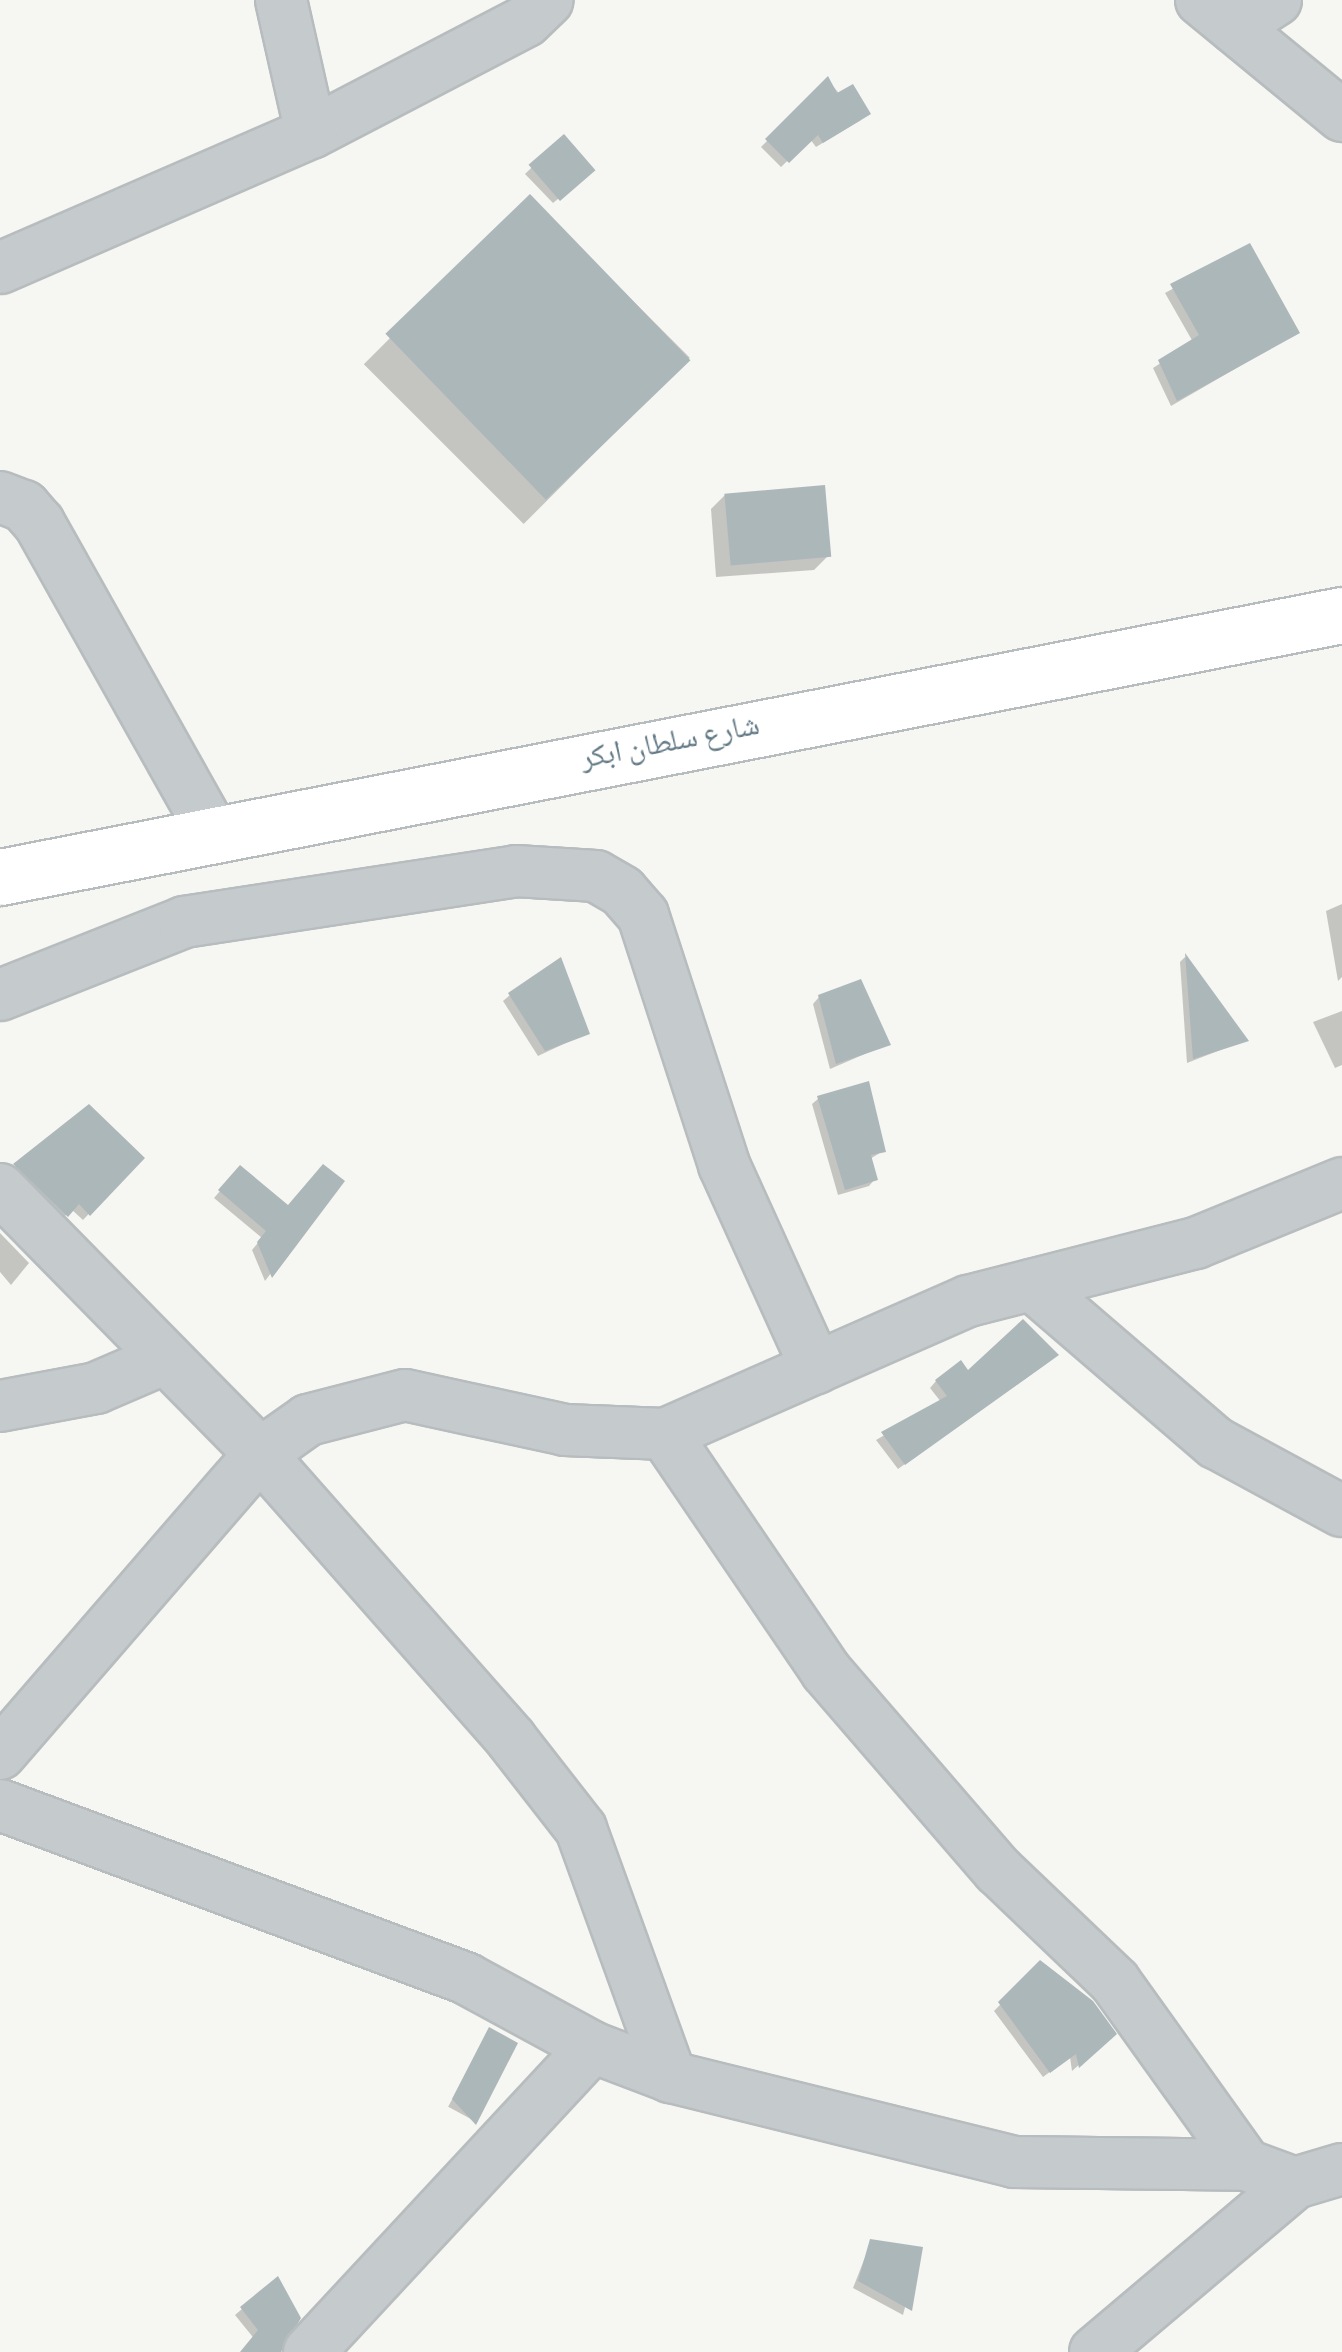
<!DOCTYPE html>
<html>
<head>
<meta charset="utf-8">
<style>
  body { margin:0 }
  #map { position:relative; width:1342px; height:2352px; overflow:hidden; background:#f6f6f2; font-family:"Source Sans 3","Noto Naskh Arabic",sans-serif }
  div>[style] { position:absolute }
  .shadow>* { inset:0; background:#0003; transform-origin:0 0 }
  .building>* { inset:0; background:#acb7ba; transform-origin:0 0 }
  .roads { filter:drop-shadow(2px 0 #b7bcbe) drop-shadow(-2px 0 #b7bcbe) drop-shadow(0 2px #b7bcbe) drop-shadow(0 -2px #b7bcbe) }
  .minor>* { height:50px; margin:-25px; padding:0 25px; transform-origin:25px; border-radius:25px; background:#c5cacc }
  .trunk>* { height:55px; margin:-27.5px; padding:0 27.5px; transform-origin:27.5px; border-radius:27.5px; background:#fff }
  span { translate:-50% -50%; white-space:nowrap; text-align:center; line-height:1.15; -webkit-text-stroke:10px #fff; paint-order:stroke }
  .street-label { font-size:30px; color:#637a86 }
</style>
</head>
<body>
<div id="map">
  <div class="shadow">
    <div style="clip-path:polygon(828px 80px,861px 120px,816px 147px,810px 139px,781px 167px,761px 147px)"></div>
    <div style="clip-path:polygon(563px 137px,586px 176px,553px 203px,525px 174px)"></div>
    <div style="left:530px;top:198px;width:226px;height:235px;rotate:45deg"></div>
    <div style="clip-path:polygon(1249px 247px,1297px 333px,1171px 406px,1153px 368px,1193px 342px,1165px 293px)"></div>
    <div style="clip-path:polygon(725px 495px,828px 556px,814px 570px,716px 577px,711px 509px)"></div>
    <div style="clip-path:polygon(1342px 904px,1342px 977px,1338px 981px,1326px 911px)"></div>
    <div style="clip-path:polygon(1185px 957px,1246px 1040px,1187px 1063px,1180px 962px)"></div>
    <div style="clip-path:polygon(510px 995px,587px 1033px,538px 1056px,503px 1001px)"></div>
    <div style="clip-path:polygon(819px 997px,888px 1044px,830px 1069px,813px 1004px)"></div>
    <div style="clip-path:polygon(1342px 1011px,1342px 1065px,1335px 1068px,1313px 1022px)"></div>
    <div style="clip-path:polygon(819px 1098px,883px 1151px,870px 1159px,875px 1179px,869px 1186px,838px 1195px,812px 1104px)"></div>
    <div style="clip-path:polygon(89px 1107px,142px 1158px,83px 1220px,71px 1209px,60px 1222px,9px 1172px)"></div>
    <div style="clip-path:polygon(240px 1168px,288px 1208px,341px 1181px,265px 1281px,252px 1250px,262px 1238px,214px 1198px)"></div>
    <div style="clip-path:polygon(0 1233px,29px 1263px,11px 1285px,0 1272px)"></div>
    <div style="clip-path:polygon(1050px 1361px,898px 1469px,876px 1440px,941px 1402px,930px 1388px,936px 1381px)"></div>
    <div style="clip-path:polygon(1040px 1964px,1107px 2040px,1072px 2071px,1070px 2057px,1043px 2077px,994px 2011px)"></div>
    <div style="left:489px;top:2030px;width:30px;height:87px;rotate:28deg"></div>
    <div style="clip-path:polygon(871px 2242px,920px 2250px,903px 2315px,853px 2288px)"></div>
    <div style="clip-path:polygon(277px 2279px,266px 2352px,265px 2352px,235px 2315px)"></div>
  </div>
  <div class="building">
    <div style="clip-path:polygon(828px 76px,837px 93px,853px 84px,871px 114px,823px 143px,818px 135px,789px 163px,765px 139px)"></div>
    <div style="left:564px;top:134px;width:48px;height:47px;rotate:49deg"></div>
    <div style="left:530px;top:194px;width:231px;height:201px;rotate:46deg"></div>
    <div style="clip-path:polygon(1250px 243px,1300px 333px,1177px 401px,1158px 360px,1199px 335px,1170px 284px)"></div>
    <div style="left:825px;top:485px;width:72px;height:101px;rotate:85deg"></div>
    <div style="clip-path:polygon(1185px 953px,1249px 1041px,1193px 1059px)"></div>
    <div style="clip-path:polygon(561px 957px,590px 1034px,545px 1051px,508px 993px)"></div>
    <div style="clip-path:polygon(861px 979px,891px 1045px,836px 1064px,818px 995px)"></div>
    <div style="clip-path:polygon(869px 1081px,886px 1152px,871px 1155px,878px 1180px,845px 1190px,817px 1096px)"></div>
    <div style="clip-path:polygon(89px 1104px,145px 1158px,90px 1216px,79px 1204px,68px 1217px,13px 1164px)"></div>
    <div style="clip-path:polygon(323px 1164px,345px 1181px,272px 1278px,257px 1242px,266px 1231px,218px 1190px,240px 1165px,288px 1205px)"></div>
    <div style="clip-path:polygon(1023px 1319px,1059px 1355px,905px 1465px,881px 1432px,947px 1396px,935px 1380px,961px 1360px,968px 1370px)"></div>
    <div style="clip-path:polygon(1040px 1960px,1093px 2001px,1117px 2034px,1079px 2068px,1076px 2054px,1050px 2073px,998px 2002px)"></div>
    <div style="clip-path:polygon(489px 2027px,518px 2043px,476px 2125px,452px 2099px)"></div>
    <div style="clip-path:polygon(870px 2239px,923px 2247px,912px 2311px,858px 2281px)"></div>
    <div style="clip-path:polygon(278px 2276px,301px 2318px,281px 2352px,240px 2352px,258px 2330px,240px 2307px)"></div>
  </div>
  <div class="roads">
    <div class="minor">
      <div style="left:281px;top:0;width:136px;rotate:77.3deg"></div>
      <div style="left:311px;top:133px;width:242px;rotate:-27.5deg"></div>
      <div style="left:526px;top:21px;width:30px;rotate:-44deg"></div>
      <div style="left:1201px;top:0;width:183px;rotate:39.4deg"></div>
      <div style="left:1234px;top:27px;width:50px;rotate:-32.7deg"></div>
      <div style="left:0;top:268px;width:339px;rotate:-23.5deg"></div>
      <div style="left:0;top:497px;width:26px;rotate:21deg"></div>
      <div style="left:24px;top:506px;width:23px;rotate:49deg"></div>
      <div style="left:39px;top:523px;width:355px;rotate:60.7deg"></div>
      <div style="left:0;top:995px;width:198px;rotate:-21.6deg"></div>
      <div style="left:184px;top:922px;width:336px;rotate:-8.7deg"></div>
      <div style="left:516px;top:871px;width:80px;rotate:3.6deg"></div>
      <div style="left:596px;top:876px;width:30px;rotate:30deg"></div>
      <div style="left:622px;top:891px;width:32px;rotate:49deg"></div>
      <div style="left:643px;top:915px;width:263px;rotate:72deg"></div>
      <div style="left:724px;top:1165px;width:223px;rotate:65.6deg"></div>
      <div style="left:0;top:1189px;width:371px;rotate:45.5deg"></div>
      <div style="left:260px;top:1454px;width:380px;rotate:48.6deg"></div>
      <div style="left:511px;top:1739px;width:114px;rotate:52.1deg"></div>
      <div style="left:581px;top:1829px;width:264px;rotate:70.1deg"></div>
      <div style="left:1032px;top:1285px;width:243px;rotate:40.7deg"></div>
      <div style="left:1216px;top:1443px;width:143px;rotate:28.4deg"></div>
      <div style="left:0;top:1406px;width:98px;rotate:-10.6deg"></div>
      <div style="left:96px;top:1388px;width:76px;rotate:-23.2deg"></div>
      <div style="left:665px;top:1434px;width:287px;rotate:55.8deg"></div>
      <div style="left:826px;top:1671px;width:263px;rotate:49.2deg"></div>
      <div style="left:998px;top:1870px;width:162px;rotate:43.7deg"></div>
      <div style="left:1115px;top:1982px;width:225px;rotate:54.4deg"></div>
      <div style="left:0;top:1754px;width:397px;rotate:-49.1deg"></div>
      <div style="left:260px;top:1454px;width:59px;rotate:-35.3deg"></div>
      <div style="left:308px;top:1420px;width:100px;rotate:-14.5deg"></div>
      <div style="left:405px;top:1395px;width:164px;rotate:12.3deg"></div>
      <div style="left:565px;top:1430px;width:100px;rotate:2.3deg"></div>
      <div style="left:665px;top:1434px;width:331px;rotate:-23.7deg"></div>
      <div style="left:968px;top:1301px;width:235px;rotate:-14.3deg"></div>
      <div style="left:1196px;top:1243px;width:158px;rotate:-22.3deg"></div>
      <div style="left:0;top:1805px;width:498px;rotate:20.4deg"></div>
      <div style="left:467px;top:1979px;width:142px;rotate:28.5deg"></div>
      <div style="left:592px;top:2047px;width:85px;rotate:20.8deg"></div>
      <div style="left:671px;top:2077px;width:353px;rotate:13.9deg"></div>
      <div style="left:1014px;top:2162px;width:232px;rotate:0.7deg"></div>
      <div style="left:1246px;top:2165px;width:52px;rotate:20.2deg"></div>
      <div style="left:1295px;top:2183px;width:49px;rotate:-16.6deg"></div>
      <div style="left:309px;top:2352px;width:416px;rotate:-47.1deg"></div>
      <div style="left:1095px;top:2352px;width:262px;rotate:-40.2deg"></div>
    </div>
    <div class="trunk">
      <div style="left:0;top:877px;width:1367px;rotate:-11.05deg"></div>
    </div>
  </div>
  <div class="street-label">
    <span style="left:670px;top:742px;rotate:-11deg">شارع سلطان ابكر</span>
  </div>
</div>
</body>
</html>
